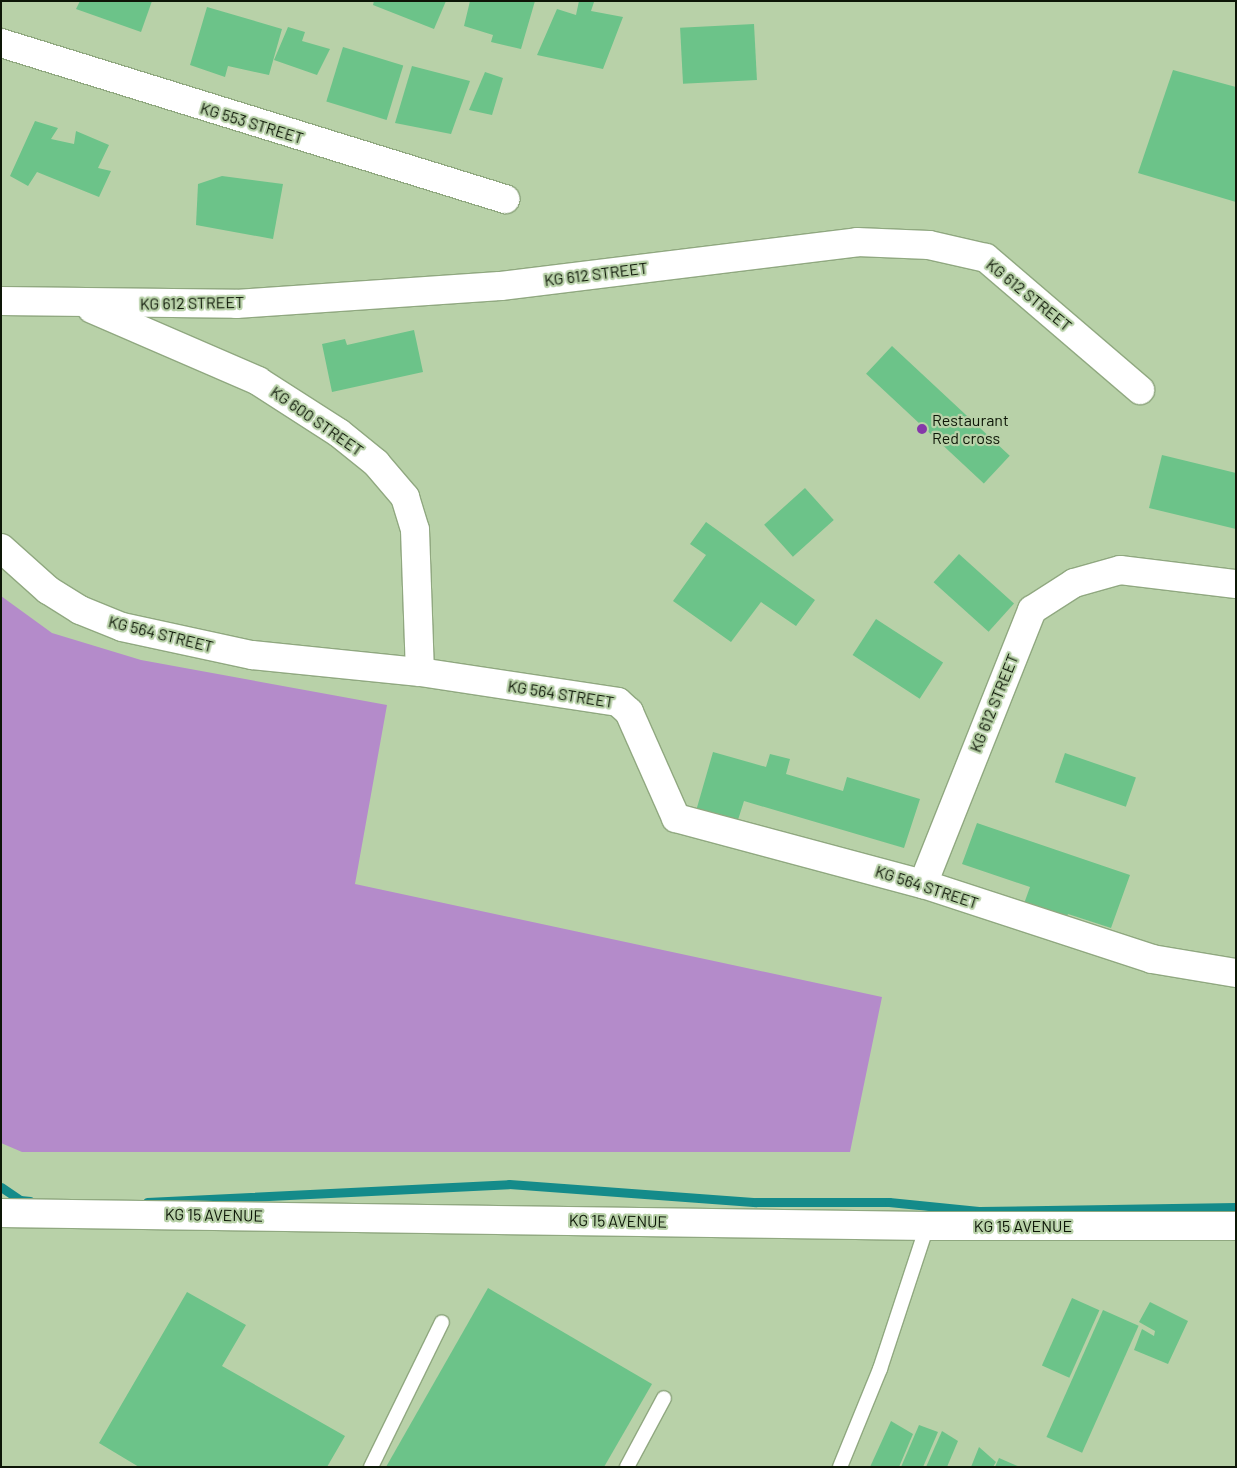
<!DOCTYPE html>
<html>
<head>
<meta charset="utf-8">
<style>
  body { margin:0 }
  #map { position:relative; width:1237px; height:1468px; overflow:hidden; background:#b8d1a8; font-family:Barlow,sans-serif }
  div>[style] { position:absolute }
  .green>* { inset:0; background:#b48bca }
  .stream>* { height:9px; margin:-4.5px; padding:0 4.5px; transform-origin:4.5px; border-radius:4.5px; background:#148b8a }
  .building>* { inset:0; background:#6cc389; transform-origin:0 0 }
  .roads { filter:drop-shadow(1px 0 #90a880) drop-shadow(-1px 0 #90a880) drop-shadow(0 1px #90a880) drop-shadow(0 -1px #90a880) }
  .lane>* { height:14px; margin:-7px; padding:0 7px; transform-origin:7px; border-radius:7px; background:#fff }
  .street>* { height:28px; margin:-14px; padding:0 14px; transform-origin:14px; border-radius:14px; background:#fff }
  .secondary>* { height:28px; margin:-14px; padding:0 14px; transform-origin:14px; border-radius:14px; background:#fff }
  .dots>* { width:14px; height:14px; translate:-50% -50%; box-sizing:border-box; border:2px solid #b8d1a8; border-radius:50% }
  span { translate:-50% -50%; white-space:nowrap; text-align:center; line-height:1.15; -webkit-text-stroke:4.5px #b8d1a8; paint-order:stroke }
  .street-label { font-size:16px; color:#0d1607 }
  .poi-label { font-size:16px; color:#0d1607 }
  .left { translate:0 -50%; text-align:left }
  .frame { position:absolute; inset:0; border:2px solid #0d1607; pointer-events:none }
</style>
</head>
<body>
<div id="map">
  <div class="green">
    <div style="clip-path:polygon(1px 596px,52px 633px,141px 660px,387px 705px,355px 884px,882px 997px,850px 1152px,22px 1152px,1px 1143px)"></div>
  </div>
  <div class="stream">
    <div style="left:1px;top:1187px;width:23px;rotate:34deg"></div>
    <div style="left:20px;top:1200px;width:10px;rotate:6deg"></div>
    <div style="left:147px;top:1202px;width:362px;rotate:-2.8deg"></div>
    <div style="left:509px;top:1184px;width:248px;rotate:4.2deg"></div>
    <div style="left:756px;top:1202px;width:133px"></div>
    <div style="left:889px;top:1202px;width:90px;rotate:5.7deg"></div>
    <div style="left:979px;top:1211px;width:257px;rotate:-0.9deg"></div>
  </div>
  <div class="building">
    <div style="clip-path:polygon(80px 1px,152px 1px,141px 32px,76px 9px)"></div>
    <div style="clip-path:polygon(374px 1px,446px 1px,434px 29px,373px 5px)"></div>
    <div style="clip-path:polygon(470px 1px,535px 1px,521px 49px,491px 42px,493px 35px,464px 26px)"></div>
    <div style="clip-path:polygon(579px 1px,594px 2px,591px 11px,623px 17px,603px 69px,537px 55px,557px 9px,576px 15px)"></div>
    <div style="clip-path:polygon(207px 7px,282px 29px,269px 75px,228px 66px,225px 77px,190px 65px)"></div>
    <div style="left:754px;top:24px;width:56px;height:74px;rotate:87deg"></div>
    <div style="clip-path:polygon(288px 27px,305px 32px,302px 41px,330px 49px,317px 75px,274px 60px)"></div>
    <div style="left:343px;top:47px;width:63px;height:57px;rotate:17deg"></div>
    <div style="clip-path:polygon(412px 66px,470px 81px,451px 134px,395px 123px)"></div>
    <div style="clip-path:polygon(1173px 70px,1236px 87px,1236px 202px,1138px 173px)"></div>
    <div style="clip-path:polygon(485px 72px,503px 78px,492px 115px,469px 110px)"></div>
    <div style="clip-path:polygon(35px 121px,58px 128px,51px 139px,74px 144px,76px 131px,109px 145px,98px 168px,111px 171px,99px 197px,37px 172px,28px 186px,10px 176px)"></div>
    <div style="clip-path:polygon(222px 176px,283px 184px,273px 239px,196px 225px,198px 184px)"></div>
    <div style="clip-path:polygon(414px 330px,423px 372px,332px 392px,322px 344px,345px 339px,347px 345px)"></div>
    <div style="left:892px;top:346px;width:161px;height:38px;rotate:43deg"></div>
    <div style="clip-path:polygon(1162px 455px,1236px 473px,1236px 529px,1149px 508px)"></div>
    <div style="left:805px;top:488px;width:43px;height:55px;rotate:48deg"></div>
    <div style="clip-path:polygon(706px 522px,815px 600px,796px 626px,761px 602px,731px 642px,673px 601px,706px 555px,690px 544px)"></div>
    <div style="left:959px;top:554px;width:74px;height:38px;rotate:42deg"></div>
    <div style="left:876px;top:619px;width:80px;height:43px;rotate:33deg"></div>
    <div style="clip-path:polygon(713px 752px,766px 767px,770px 754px,790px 759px,786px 774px,843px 791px,847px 777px,920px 799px,904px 848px,744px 801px,737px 823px,696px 811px)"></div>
    <div style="left:1065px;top:753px;width:75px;height:31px;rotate:19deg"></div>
    <div style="clip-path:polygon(977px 823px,1130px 875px,1111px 928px,1068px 914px,1063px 926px,1021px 912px,1030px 887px,962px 864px)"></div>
    <div style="clip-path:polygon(488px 1288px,652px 1384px,604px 1467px,386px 1467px)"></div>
    <div style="clip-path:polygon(187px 1292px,246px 1325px,222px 1366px,345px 1436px,327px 1467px,139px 1467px,99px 1443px)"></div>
    <div style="left:1072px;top:1298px;width:30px;height:74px;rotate:24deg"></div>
    <div style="clip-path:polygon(1150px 1302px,1188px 1321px,1168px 1364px,1134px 1350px,1142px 1329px,1154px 1336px,1155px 1331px,1139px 1322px)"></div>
    <div style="left:1103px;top:1310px;width:39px;height:139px;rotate:24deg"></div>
    <div style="clip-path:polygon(891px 1421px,913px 1434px,899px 1467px,870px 1467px)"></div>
    <div style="clip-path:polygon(919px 1425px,938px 1432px,923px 1467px,901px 1467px)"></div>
    <div style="clip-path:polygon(942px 1431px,958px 1441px,947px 1467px,926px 1467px)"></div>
    <div style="clip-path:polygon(979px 1447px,996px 1462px,993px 1467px,971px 1467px)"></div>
    <div style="clip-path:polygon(999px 1458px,1020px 1467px,995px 1467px)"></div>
  </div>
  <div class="roads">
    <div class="lane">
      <div style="left:371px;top:1467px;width:161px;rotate:-63.9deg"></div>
      <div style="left:627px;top:1467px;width:78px;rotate:-61.8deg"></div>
      <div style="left:840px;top:1467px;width:106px;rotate:-67.8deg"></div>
      <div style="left:880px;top:1369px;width:151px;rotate:-71.8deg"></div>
    </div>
    <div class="street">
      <div style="left:1px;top:43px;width:528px;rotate:17.2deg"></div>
      <div style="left:1px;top:301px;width:235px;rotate:0.7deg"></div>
      <div style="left:236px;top:304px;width:266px;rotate:-3.9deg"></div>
      <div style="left:501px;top:286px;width:359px;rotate:-7deg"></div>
      <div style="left:857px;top:242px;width:72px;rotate:2.4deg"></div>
      <div style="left:929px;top:245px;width:58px;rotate:12.8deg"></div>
      <div style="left:986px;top:258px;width:203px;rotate:40.6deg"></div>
      <div style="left:92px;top:309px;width:181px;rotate:23.4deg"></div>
      <div style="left:258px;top:381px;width:96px;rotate:32.7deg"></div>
      <div style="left:339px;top:433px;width:48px;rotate:39deg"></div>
      <div style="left:376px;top:463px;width:45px;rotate:49.5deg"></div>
      <div style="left:405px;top:497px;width:34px;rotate:73deg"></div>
      <div style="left:415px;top:530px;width:142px;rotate:88deg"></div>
      <div style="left:1px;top:548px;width:63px;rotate:41.8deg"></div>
      <div style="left:48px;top:590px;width:38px;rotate:32deg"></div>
      <div style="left:80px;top:610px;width:45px;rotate:22deg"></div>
      <div style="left:122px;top:627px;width:133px;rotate:12.2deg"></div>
      <div style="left:252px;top:655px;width:169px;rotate:5.8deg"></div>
      <div style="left:420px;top:672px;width:200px;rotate:8.6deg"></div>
      <div style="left:618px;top:702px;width:15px;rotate:42deg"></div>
      <div style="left:629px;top:712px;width:116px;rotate:66.1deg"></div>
      <div style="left:676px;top:818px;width:256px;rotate:15deg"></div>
      <div style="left:923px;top:884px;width:241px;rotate:18.1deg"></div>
      <div style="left:1152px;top:959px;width:85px;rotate:9.5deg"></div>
      <div style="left:923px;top:884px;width:295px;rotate:-68.3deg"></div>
      <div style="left:1032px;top:610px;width:50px;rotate:-32.7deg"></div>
      <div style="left:1074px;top:583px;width:48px;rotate:-15.8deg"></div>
      <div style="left:1120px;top:570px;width:117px;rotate:6.9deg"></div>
    </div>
    <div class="secondary">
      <div style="left:1px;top:1213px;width:926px;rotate:0.8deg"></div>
      <div style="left:927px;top:1226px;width:309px"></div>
    </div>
  </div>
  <div class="dots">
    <div style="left:922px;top:429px;background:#8538a9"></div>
  </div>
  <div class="street-label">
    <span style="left:252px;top:123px;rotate:17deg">KG 553 STREET</span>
    <span style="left:596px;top:274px;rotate:-7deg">KG 612 STREET</span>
    <span style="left:1029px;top:295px;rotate:39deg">KG 612 STREET</span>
    <span style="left:192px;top:303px;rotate:-1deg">KG 612 STREET</span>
    <span style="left:317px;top:421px;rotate:35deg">KG 600 STREET</span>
    <span style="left:161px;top:634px;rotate:14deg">KG 564 STREET</span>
    <span style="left:561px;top:694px;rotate:9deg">KG 564 STREET</span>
    <span style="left:994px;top:703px;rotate:-68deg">KG 612 STREET</span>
    <span style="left:927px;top:887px;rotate:18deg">KG 564 STREET</span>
    <span style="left:214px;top:1215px;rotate:1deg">KG 15 AVENUE</span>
    <span style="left:618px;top:1221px;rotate:1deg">KG 15 AVENUE</span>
    <span style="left:1023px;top:1226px">KG 15 AVENUE</span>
  </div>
  <div class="poi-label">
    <span class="left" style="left:932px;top:429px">Restaurant<br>Red cross</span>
  </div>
  <div class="frame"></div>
</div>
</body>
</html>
